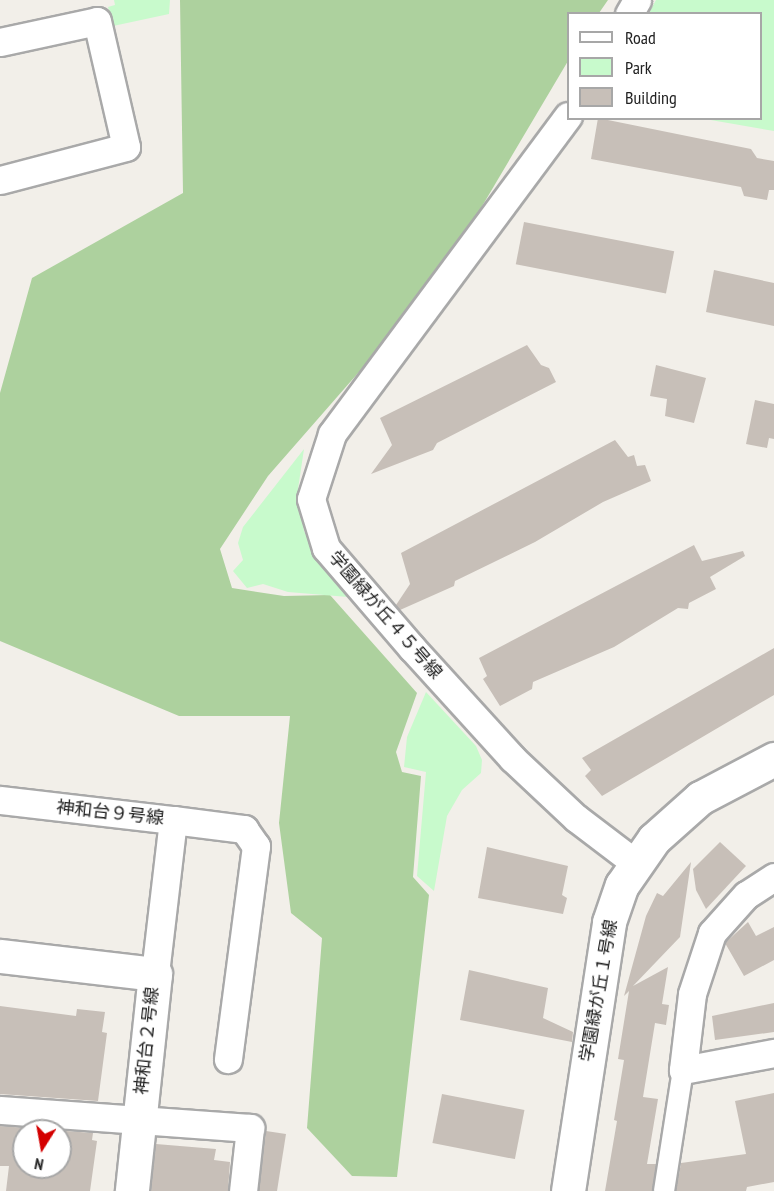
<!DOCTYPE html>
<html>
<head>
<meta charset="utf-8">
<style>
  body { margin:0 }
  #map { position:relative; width:774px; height:1191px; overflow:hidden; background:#f2efe9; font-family:"PT Sans Narrow","Noto Sans JP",sans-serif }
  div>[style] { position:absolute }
  .forest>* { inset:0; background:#add19e }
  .park>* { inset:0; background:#c8facc }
  .building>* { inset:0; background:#c7bfb8; transform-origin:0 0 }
  .roads { filter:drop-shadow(2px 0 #a9a9a9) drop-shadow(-2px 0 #a9a9a9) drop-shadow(0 2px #a9a9a9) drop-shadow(0 -2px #a9a9a9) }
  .pedestrian>* { height:20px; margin:-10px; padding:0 10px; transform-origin:10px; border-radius:10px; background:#fff }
  .minor>* { height:27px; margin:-13.5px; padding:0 13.5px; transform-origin:13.5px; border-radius:13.5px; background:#fff }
  .tertiary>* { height:33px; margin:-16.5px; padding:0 16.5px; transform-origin:16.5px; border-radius:16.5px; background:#fff }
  span { translate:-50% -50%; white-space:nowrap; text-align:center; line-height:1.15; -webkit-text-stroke:4.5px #fff; paint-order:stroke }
  .street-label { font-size:18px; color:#222 }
  .legend { position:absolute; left:567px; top:12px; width:195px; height:108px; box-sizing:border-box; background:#fff; border:2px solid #a7a7a7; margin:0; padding:8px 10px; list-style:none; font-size:18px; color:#222 }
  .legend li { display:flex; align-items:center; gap:12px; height:30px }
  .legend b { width:30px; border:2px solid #a7a7a7 }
  .north { position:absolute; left:12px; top:1119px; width:60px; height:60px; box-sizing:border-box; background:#fff; border:2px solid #a7a7a7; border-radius:50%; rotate:191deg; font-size:16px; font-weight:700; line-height:24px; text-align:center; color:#222 }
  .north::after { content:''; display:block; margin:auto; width:21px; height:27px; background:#d40000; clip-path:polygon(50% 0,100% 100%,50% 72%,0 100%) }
</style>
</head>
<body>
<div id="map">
  <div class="forest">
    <div style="clip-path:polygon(180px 0,608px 0,599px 13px,568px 14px,568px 61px,462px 240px,400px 325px,268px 476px,220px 549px,232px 588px,284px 596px,330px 595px,417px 693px,396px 752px,402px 772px,421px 776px,413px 877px,429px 895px,397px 1177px,352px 1176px,307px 1128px,322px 938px,291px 913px,279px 823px,290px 716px,179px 716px,0 641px,0 393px,32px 278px,183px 193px)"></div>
  </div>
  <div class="park">
    <div style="clip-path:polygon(114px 0,170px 0,169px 14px,113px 26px,108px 7px,115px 5px)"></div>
    <div style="clip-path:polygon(656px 0,774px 0,774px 131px,705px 119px,760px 118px,760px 14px,649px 13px)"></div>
    <div style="clip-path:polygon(304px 449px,298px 489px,304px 531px,322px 566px,348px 597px,288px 592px,263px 584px,247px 588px,233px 571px,243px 560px,238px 543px,243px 527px)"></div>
    <div style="clip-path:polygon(426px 692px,476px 746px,482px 760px,481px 773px,462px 790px,447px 816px,434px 891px,417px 876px,426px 772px,404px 767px,407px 737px)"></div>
  </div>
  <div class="building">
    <div style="clip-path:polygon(598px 118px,751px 149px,757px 158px,774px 161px,774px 190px,769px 190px,767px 200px,744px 196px,741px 187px,591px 159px)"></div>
    <div style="left:524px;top:222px;width:153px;height:43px;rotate:11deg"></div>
    <div style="clip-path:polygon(714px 270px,774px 283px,774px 326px,706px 312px)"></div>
    <div style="clip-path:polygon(527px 345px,541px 365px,549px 368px,556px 382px,437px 443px,433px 450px,371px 474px,392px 445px,380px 418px)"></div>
    <div style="clip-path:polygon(656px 365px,706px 378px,694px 423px,665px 416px,667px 399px,650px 396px)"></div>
    <div style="clip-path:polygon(755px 400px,774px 404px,774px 439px,769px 438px,767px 448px,746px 444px)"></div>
    <div style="clip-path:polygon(615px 440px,628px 457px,634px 455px,637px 466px,645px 465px,651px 481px,603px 502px,535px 542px,455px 581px,454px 586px,400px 610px,396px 605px,410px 584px,401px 553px)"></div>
    <div style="clip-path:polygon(694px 545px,702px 561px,743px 551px,745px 556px,710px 577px,716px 589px,689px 603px,688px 609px,678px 608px,614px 647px,533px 682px,532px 689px,500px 706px,483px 679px,487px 676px,479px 658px)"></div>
    <div style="clip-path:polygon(774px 648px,774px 695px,602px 796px,585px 776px,591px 770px,582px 758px)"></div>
    <div style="clip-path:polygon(720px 842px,746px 866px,706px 909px,696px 890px,693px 869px)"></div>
    <div style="clip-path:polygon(487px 847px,568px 866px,562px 895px,567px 898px,563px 914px,478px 898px)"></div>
    <div style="clip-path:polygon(691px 862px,680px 937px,633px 986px,668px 967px,662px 1004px,669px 1005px,666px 1025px,655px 1023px,643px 1097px,658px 1099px,647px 1164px,656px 1164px,652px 1191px,605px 1191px,617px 1121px,614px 1120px,624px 1060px,618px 1059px,629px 991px,624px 996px,646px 916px,657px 893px,663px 896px)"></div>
    <div style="clip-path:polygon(748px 922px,756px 936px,774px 927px,774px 960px,744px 976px,725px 943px)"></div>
    <div style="clip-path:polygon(469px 970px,548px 988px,543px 1018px,573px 1032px,572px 1042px,460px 1020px)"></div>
    <div style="clip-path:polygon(774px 1003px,774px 1032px,715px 1040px,712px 1016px)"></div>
    <div style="clip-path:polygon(0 1006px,76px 1016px,77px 1009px,105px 1012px,102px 1032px,107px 1033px,98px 1101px,0 1094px)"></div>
    <div style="clip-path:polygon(774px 1093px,774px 1182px,747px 1187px,746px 1191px,676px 1191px,681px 1163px,746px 1154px,735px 1101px)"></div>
    <div style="left:442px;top:1094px;width:84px;height:50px;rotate:11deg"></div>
    <div style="clip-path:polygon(evenodd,0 1126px,93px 1133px,92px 1140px,97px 1141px,90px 1191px,6px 1191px,9px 1166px,0 1166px,0 1126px,24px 1131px,60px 1131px,60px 1167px,24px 1167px,24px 1131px)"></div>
    <div style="clip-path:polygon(266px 1131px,286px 1134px,277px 1191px,259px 1191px)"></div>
    <div style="clip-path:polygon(156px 1144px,216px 1149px,214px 1160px,230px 1162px,228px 1191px,151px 1191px)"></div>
  </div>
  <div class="roads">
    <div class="pedestrian">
      <div style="left:664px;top:1191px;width:122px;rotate:-81.1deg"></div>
    </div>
    <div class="minor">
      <div style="left:629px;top:14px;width:16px;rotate:-60deg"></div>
      <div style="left:0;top:42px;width:99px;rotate:-12.2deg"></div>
      <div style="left:97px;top:21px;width:129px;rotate:77deg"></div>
      <div style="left:126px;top:147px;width:130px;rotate:165.3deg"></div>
      <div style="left:568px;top:116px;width:396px;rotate:126.6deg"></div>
      <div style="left:332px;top:434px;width:68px;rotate:107.9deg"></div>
      <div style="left:311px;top:499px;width:51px;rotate:73deg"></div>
      <div style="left:326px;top:548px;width:132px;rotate:49.3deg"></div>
      <div style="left:412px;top:648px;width:149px;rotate:47.7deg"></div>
      <div style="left:512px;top:758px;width:88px;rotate:43.2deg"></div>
      <div style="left:576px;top:818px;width:74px;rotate:37.3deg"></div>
      <div style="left:0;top:800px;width:174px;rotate:6.6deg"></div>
      <div style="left:173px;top:820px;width:155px;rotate:96.7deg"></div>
      <div style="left:173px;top:820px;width:72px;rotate:7.2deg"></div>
      <div style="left:244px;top:829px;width:21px;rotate:55deg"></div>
      <div style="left:256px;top:846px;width:215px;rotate:97.5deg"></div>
      <div style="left:774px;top:877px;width:33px;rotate:147deg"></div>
      <div style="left:746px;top:895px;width:51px;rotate:131.8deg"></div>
      <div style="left:712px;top:933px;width:64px;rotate:108.2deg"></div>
      <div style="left:692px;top:994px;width:77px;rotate:96.8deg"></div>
      <div style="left:683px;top:1070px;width:93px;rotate:-10.6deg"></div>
      <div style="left:0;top:1110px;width:251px;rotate:4.1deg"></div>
      <div style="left:250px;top:1128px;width:63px;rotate:96.3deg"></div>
    </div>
    <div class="tertiary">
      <div style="left:0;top:956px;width:156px;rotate:6.6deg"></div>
      <div style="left:155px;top:974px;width:218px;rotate:96.1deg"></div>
      <div style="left:568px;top:1191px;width:272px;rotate:-81.3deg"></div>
      <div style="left:609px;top:922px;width:39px;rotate:-71deg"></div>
      <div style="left:622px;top:885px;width:56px;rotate:-55.2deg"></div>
      <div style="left:654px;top:839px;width:62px;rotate:-41.7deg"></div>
      <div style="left:700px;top:798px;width:84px;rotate:-27.8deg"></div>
    </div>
  </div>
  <div class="street-label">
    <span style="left:385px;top:615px;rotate:49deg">学園緑が丘４５号線</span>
    <span style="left:110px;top:813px;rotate:6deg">神和台９号線</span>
    <span style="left:599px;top:991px;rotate:-80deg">学園緑が丘１号線</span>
    <span style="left:147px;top:1041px;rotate:-84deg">神和台２号線</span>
  </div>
  <ul class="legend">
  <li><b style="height:8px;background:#fff"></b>Road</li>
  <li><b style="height:16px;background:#c8facc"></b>Park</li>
  <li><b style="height:16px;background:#c7bfb8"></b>Building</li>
  </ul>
  <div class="north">N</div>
</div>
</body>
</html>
